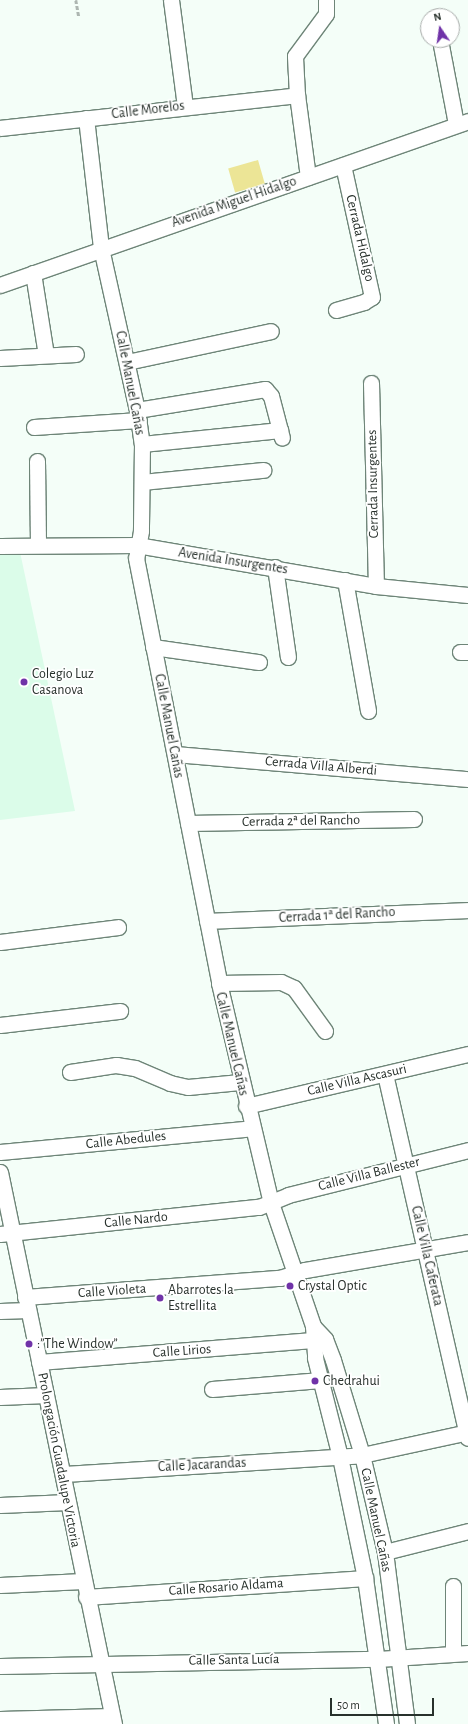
<!DOCTYPE html>
<html>
<head>
<meta charset="utf-8">
<style>
  body { margin:0 }
  #map { position:relative; width:468px; height:1724px; overflow:hidden; background:#f4fef8; font-family:"Alegreya Sans",sans-serif }
  div>[style] { position:absolute }
  .built>* { inset:0; background:#dbfce9 }
  .green>* { inset:0; background:#ece596; transform-origin:0 0 }
  .path>* { height:2.5px; margin-top:-1.25px; transform-origin:0; background:repeating-linear-gradient(90deg,#adb6b1 0 4px,transparent 0 6px) }
  .roads { filter:drop-shadow(1px 0 #6e8578) drop-shadow(-1px 0 #6e8578) drop-shadow(0 1px #6e8578) drop-shadow(0 -1px #6e8578) }
  .minor>* { height:15px; margin:-7.5px; padding:0 7.5px; transform-origin:7.5px; border-radius:7.5px; background:#fff }
  .dots>* { width:11px; height:11px; translate:-50% -50%; box-sizing:border-box; border:2px solid #fff; border-radius:50% }
  span { translate:-50% -50%; white-space:nowrap; text-align:center; line-height:1.15; -webkit-text-stroke:3.5px #fff; paint-order:stroke }
  .street-label { font-size:14px; color:#28312c }
  .poi-label { font-size:14px; color:#28312c }
  .left { translate:0 -50%; text-align:left }
  .north { position:absolute; left:420px; top:8px; width:40px; height:40px; box-sizing:border-box; background:#fff; border:1px solid #a9adab; border-radius:50%; rotate:347deg; font-size:11px; font-weight:700; line-height:16px; text-align:center; color:#28312c }
  .north::after { content:''; display:block; margin:auto; width:14px; height:18px; background:#7033a8; clip-path:polygon(50% 0,100% 100%,50% 72%,0 100%) }
  .scale { position:absolute; left:330px; top:1698px; width:104px; height:18px; box-sizing:border-box; border:2px solid #28312c; border-top:0; padding-left:5px; font-size:12px; line-height:14px; white-space:nowrap; color:#28312c; -webkit-text-stroke:3px #fff; paint-order:stroke }
</style>
</head>
<body>
<div id="map">
  <div class="built">
    <div style="clip-path:polygon(0 552px,20px 552px,75px 811px,0 820px)"></div>
  </div>
  <div class="green">
    <div style="left:258px;top:160px;width:25px;height:31px;rotate:74deg"></div>
  </div>
  <div class="path">
    <div style="left:76px;top:0;width:17px;rotate:80deg"></div>
  </div>
  <div class="roads">
    <div class="minor">
      <div style="left:171px;top:0;width:107px;rotate:82.5deg"></div>
      <div style="left:440px;top:40px;width:86px;rotate:79.2deg"></div>
      <div style="left:86px;top:118px;width:131px;rotate:83.4deg"></div>
      <div style="left:101px;top:248px;width:166px;rotate:77.5deg"></div>
      <div style="left:137px;top:410px;width:34px;rotate:82deg"></div>
      <div style="left:142px;top:444px;width:87px;rotate:90.7deg"></div>
      <div style="left:141px;top:531px;width:27px;rotate:100deg"></div>
      <div style="left:136px;top:558px;width:433px;rotate:78.9deg"></div>
      <div style="left:219px;top:983px;width:226px;rotate:76.7deg"></div>
      <div style="left:271px;top:1203px;width:130px;rotate:71.1deg"></div>
      <div style="left:313px;top:1326px;width:18px;rotate:47deg"></div>
      <div style="left:325px;top:1339px;width:22px;rotate:69deg"></div>
      <div style="left:333px;top:1360px;width:99px;rotate:73deg"></div>
      <div style="left:362px;top:1455px;width:100px;rotate:76.7deg"></div>
      <div style="left:385px;top:1552px;width:173px;rotate:82.7deg"></div>
      <div style="left:0;top:128px;width:299px;rotate:-6.3deg"></div>
      <div style="left:308px;top:177px;width:83px;rotate:-97.6deg"></div>
      <div style="left:297px;top:95px;width:39px;rotate:-93deg"></div>
      <div style="left:295px;top:56px;width:52px;rotate:-53.6deg"></div>
      <div style="left:326px;top:14px;width:14px;rotate:-90deg"></div>
      <div style="left:33px;top:273px;width:83px;rotate:81deg"></div>
      <div style="left:0;top:285px;width:496px;rotate:-19.3deg"></div>
      <div style="left:336px;top:310px;width:29px;rotate:-16deg"></div>
      <div style="left:364px;top:302px;width:9px;rotate:-32deg"></div>
      <div style="left:372px;top:297px;width:135px;rotate:-102.4deg"></div>
      <div style="left:0;top:358px;width:76px;rotate:-3deg"></div>
      <div style="left:127px;top:362px;width:147px;rotate:-12.1deg"></div>
      <div style="left:371px;top:383px;width:203px;rotate:88.6deg"></div>
      <div style="left:137px;top:410px;width:130px;rotate:-9.3deg"></div>
      <div style="left:265px;top:389px;width:9px;rotate:49deg"></div>
      <div style="left:271px;top:396px;width:43px;rotate:75.3deg"></div>
      <div style="left:34px;top:427px;width:105px;rotate:-3.8deg"></div>
      <div style="left:142px;top:444px;width:139px;rotate:-5.8deg"></div>
      <div style="left:37px;top:461px;width:84px;rotate:89.3deg"></div>
      <div style="left:142px;top:482px;width:122px;rotate:-5.7deg"></div>
      <div style="left:0;top:546px;width:137px;rotate:-0.4deg"></div>
      <div style="left:137px;top:545px;width:242px;rotate:9.7deg"></div>
      <div style="left:376px;top:586px;width:92px;rotate:5.6deg"></div>
      <div style="left:275px;top:567px;width:91px;rotate:81.8deg"></div>
      <div style="left:345px;top:580px;width:133px;rotate:80deg"></div>
      <div style="left:153px;top:647px;width:107px;rotate:8.1deg"></div>
      <div style="left:460px;top:652px;width:8px"></div>
      <div style="left:175px;top:754px;width:294px;rotate:4.9deg"></div>
      <div style="left:188px;top:823px;width:226px;rotate:-1deg"></div>
      <div style="left:207px;top:921px;width:261px;rotate:-2.4deg"></div>
      <div style="left:0;top:942px;width:119px;rotate:-7.2deg"></div>
      <div style="left:219px;top:983px;width:62px;rotate:-0.9deg"></div>
      <div style="left:281px;top:982px;width:14px;rotate:25deg"></div>
      <div style="left:294px;top:988px;width:53px;rotate:54.2deg"></div>
      <div style="left:0;top:1025px;width:121px;rotate:-6.7deg"></div>
      <div style="left:70px;top:1072px;width:47px;rotate:-8.7deg"></div>
      <div style="left:116px;top:1065px;width:19px;rotate:9deg"></div>
      <div style="left:135px;top:1068px;width:38px;rotate:23deg"></div>
      <div style="left:170px;top:1083px;width:18px;rotate:13deg"></div>
      <div style="left:188px;top:1087px;width:52px;rotate:-5.5deg"></div>
      <div style="left:385px;top:1074px;width:373px;rotate:77.2deg"></div>
      <div style="left:246px;top:1106px;width:228px;rotate:-13.2deg"></div>
      <div style="left:0;top:1152px;width:253px;rotate:-5.4deg"></div>
      <div style="left:0;top:1172px;width:564px;rotate:78.33deg"></div>
      <div style="left:0;top:1234px;width:260px;rotate:-6deg"></div>
      <div style="left:259px;top:1207px;width:31px;rotate:-22deg"></div>
      <div style="left:288px;top:1195px;width:186px;rotate:-14deg"></div>
      <div style="left:25px;top:1297px;width:256px;rotate:-4.3deg"></div>
      <div style="left:280px;top:1278px;width:26px;rotate:-18deg"></div>
      <div style="left:305px;top:1270px;width:165px;rotate:-9.7deg"></div>
      <div style="left:0;top:1311px;width:28px;rotate:-2deg"></div>
      <div style="left:313px;top:1326px;width:32px;rotate:86deg"></div>
      <div style="left:315px;top:1358px;width:102px;rotate:75.8deg"></div>
      <div style="left:340px;top:1457px;width:124px;rotate:78.3deg"></div>
      <div style="left:365px;top:1578px;width:148px;rotate:81.8deg"></div>
      <div style="left:39px;top:1362px;width:284px;rotate:-4.6deg"></div>
      <div style="left:212px;top:1389px;width:109px;rotate:-4.7deg"></div>
      <div style="left:0;top:1397px;width:46px;rotate:-2.5deg"></div>
      <div style="left:64px;top:1474px;width:299px;rotate:-3.6deg"></div>
      <div style="left:362px;top:1455px;width:108px;rotate:-12.2deg"></div>
      <div style="left:0;top:1505px;width:68px;rotate:-2.5deg"></div>
      <div style="left:385px;top:1552px;width:86px;rotate:-14.2deg"></div>
      <div style="left:0;top:1585px;width:83px;rotate:-2.8deg"></div>
      <div style="left:86px;top:1597px;width:280px;rotate:-3.9deg"></div>
      <div style="left:453px;top:1653px;width:67px;rotate:-90deg"></div>
      <div style="left:0;top:1666px;width:378px;rotate:-1.1deg"></div>
      <div style="left:378px;top:1659px;width:90px;rotate:-3.8deg"></div>
      <div style="left:0;top:1719px;width:112px;rotate:-1.5deg"></div>
    </div>
  </div>
  <div class="dots">
    <div style="left:24px;top:682px;background:#7033a8"></div>
    <div style="left:290px;top:1286px;background:#7033a8"></div>
    <div style="left:160px;top:1298px;background:#7033a8"></div>
    <div style="left:29px;top:1344px;background:#7033a8"></div>
    <div style="left:315px;top:1381px;background:#7033a8"></div>
  </div>
  <div class="street-label">
    <span style="left:148px;top:110px;rotate:-7deg">Calle Morelos</span>
    <span style="left:234px;top:202px;rotate:-19deg">Avenida Miguel Hidalgo</span>
    <span style="left:360px;top:238px;rotate:77deg">Cerrada Hidalgo</span>
    <span style="left:130px;top:383px;rotate:79deg">Calle Manuel Cañas</span>
    <span style="left:373px;top:484px;rotate:-91deg">Cerrada Insurgentes</span>
    <span style="left:233px;top:561px;rotate:9deg">Avenida Insurgentes</span>
    <span style="left:169px;top:726px;rotate:79deg">Calle Manuel Cañas</span>
    <span style="left:321px;top:766px;rotate:5deg">Cerrada Villa Alberdi</span>
    <span style="left:301px;top:821px;rotate:-1deg">Cerrada 2ª del Rancho</span>
    <span style="left:337px;top:915px;rotate:-3deg">Cerrada 1ª del Rancho</span>
    <span style="left:232px;top:1044px;rotate:77deg">Calle Manuel Cañas</span>
    <span style="left:357px;top:1080px;rotate:-13deg">Calle Villa Ascasuri</span>
    <span style="left:126px;top:1140px;rotate:-6deg">Calle Abedules</span>
    <span style="left:369px;top:1174px;rotate:-14deg">Calle Villa Ballester</span>
    <span style="left:136px;top:1220px;rotate:-6deg">Calle Nardo</span>
    <span style="left:427px;top:1256px;rotate:77deg">Calle Villa Caferata</span>
    <span style="left:112px;top:1291px;rotate:-4deg">Calle Violeta</span>
    <span style="left:182px;top:1351px;rotate:-4deg">Calle Lirios</span>
    <span style="left:59px;top:1460px;rotate:79deg">Prolongación Guadalupe Victoria</span>
    <span style="left:202px;top:1465px;rotate:-3deg">Calle Jacarandas</span>
    <span style="left:376px;top:1520px;rotate:78deg">Calle Manuel Cañas</span>
    <span style="left:226px;top:1587px;rotate:-4deg">Calle Rosario Aldama</span>
    <span style="left:234px;top:1660px;rotate:-1deg">Calle Santa Lucía</span>
  </div>
  <div class="poi-label">
    <span class="left" style="left:32px;top:682px">Colegio Luz<br>Casanova</span>
    <span class="left" style="left:298px;top:1286px">Crystal Optic</span>
    <span class="left" style="left:168px;top:1298px">Abarrotes la<br>Estrellita</span>
    <span class="left" style="left:37px;top:1344px">:”The Window”</span>
    <span class="left" style="left:323px;top:1381px">Chedrahui</span>
  </div>
  <div class="north">N</div>
  <div class="scale">50 m</div>
</div>
</body>
</html>
